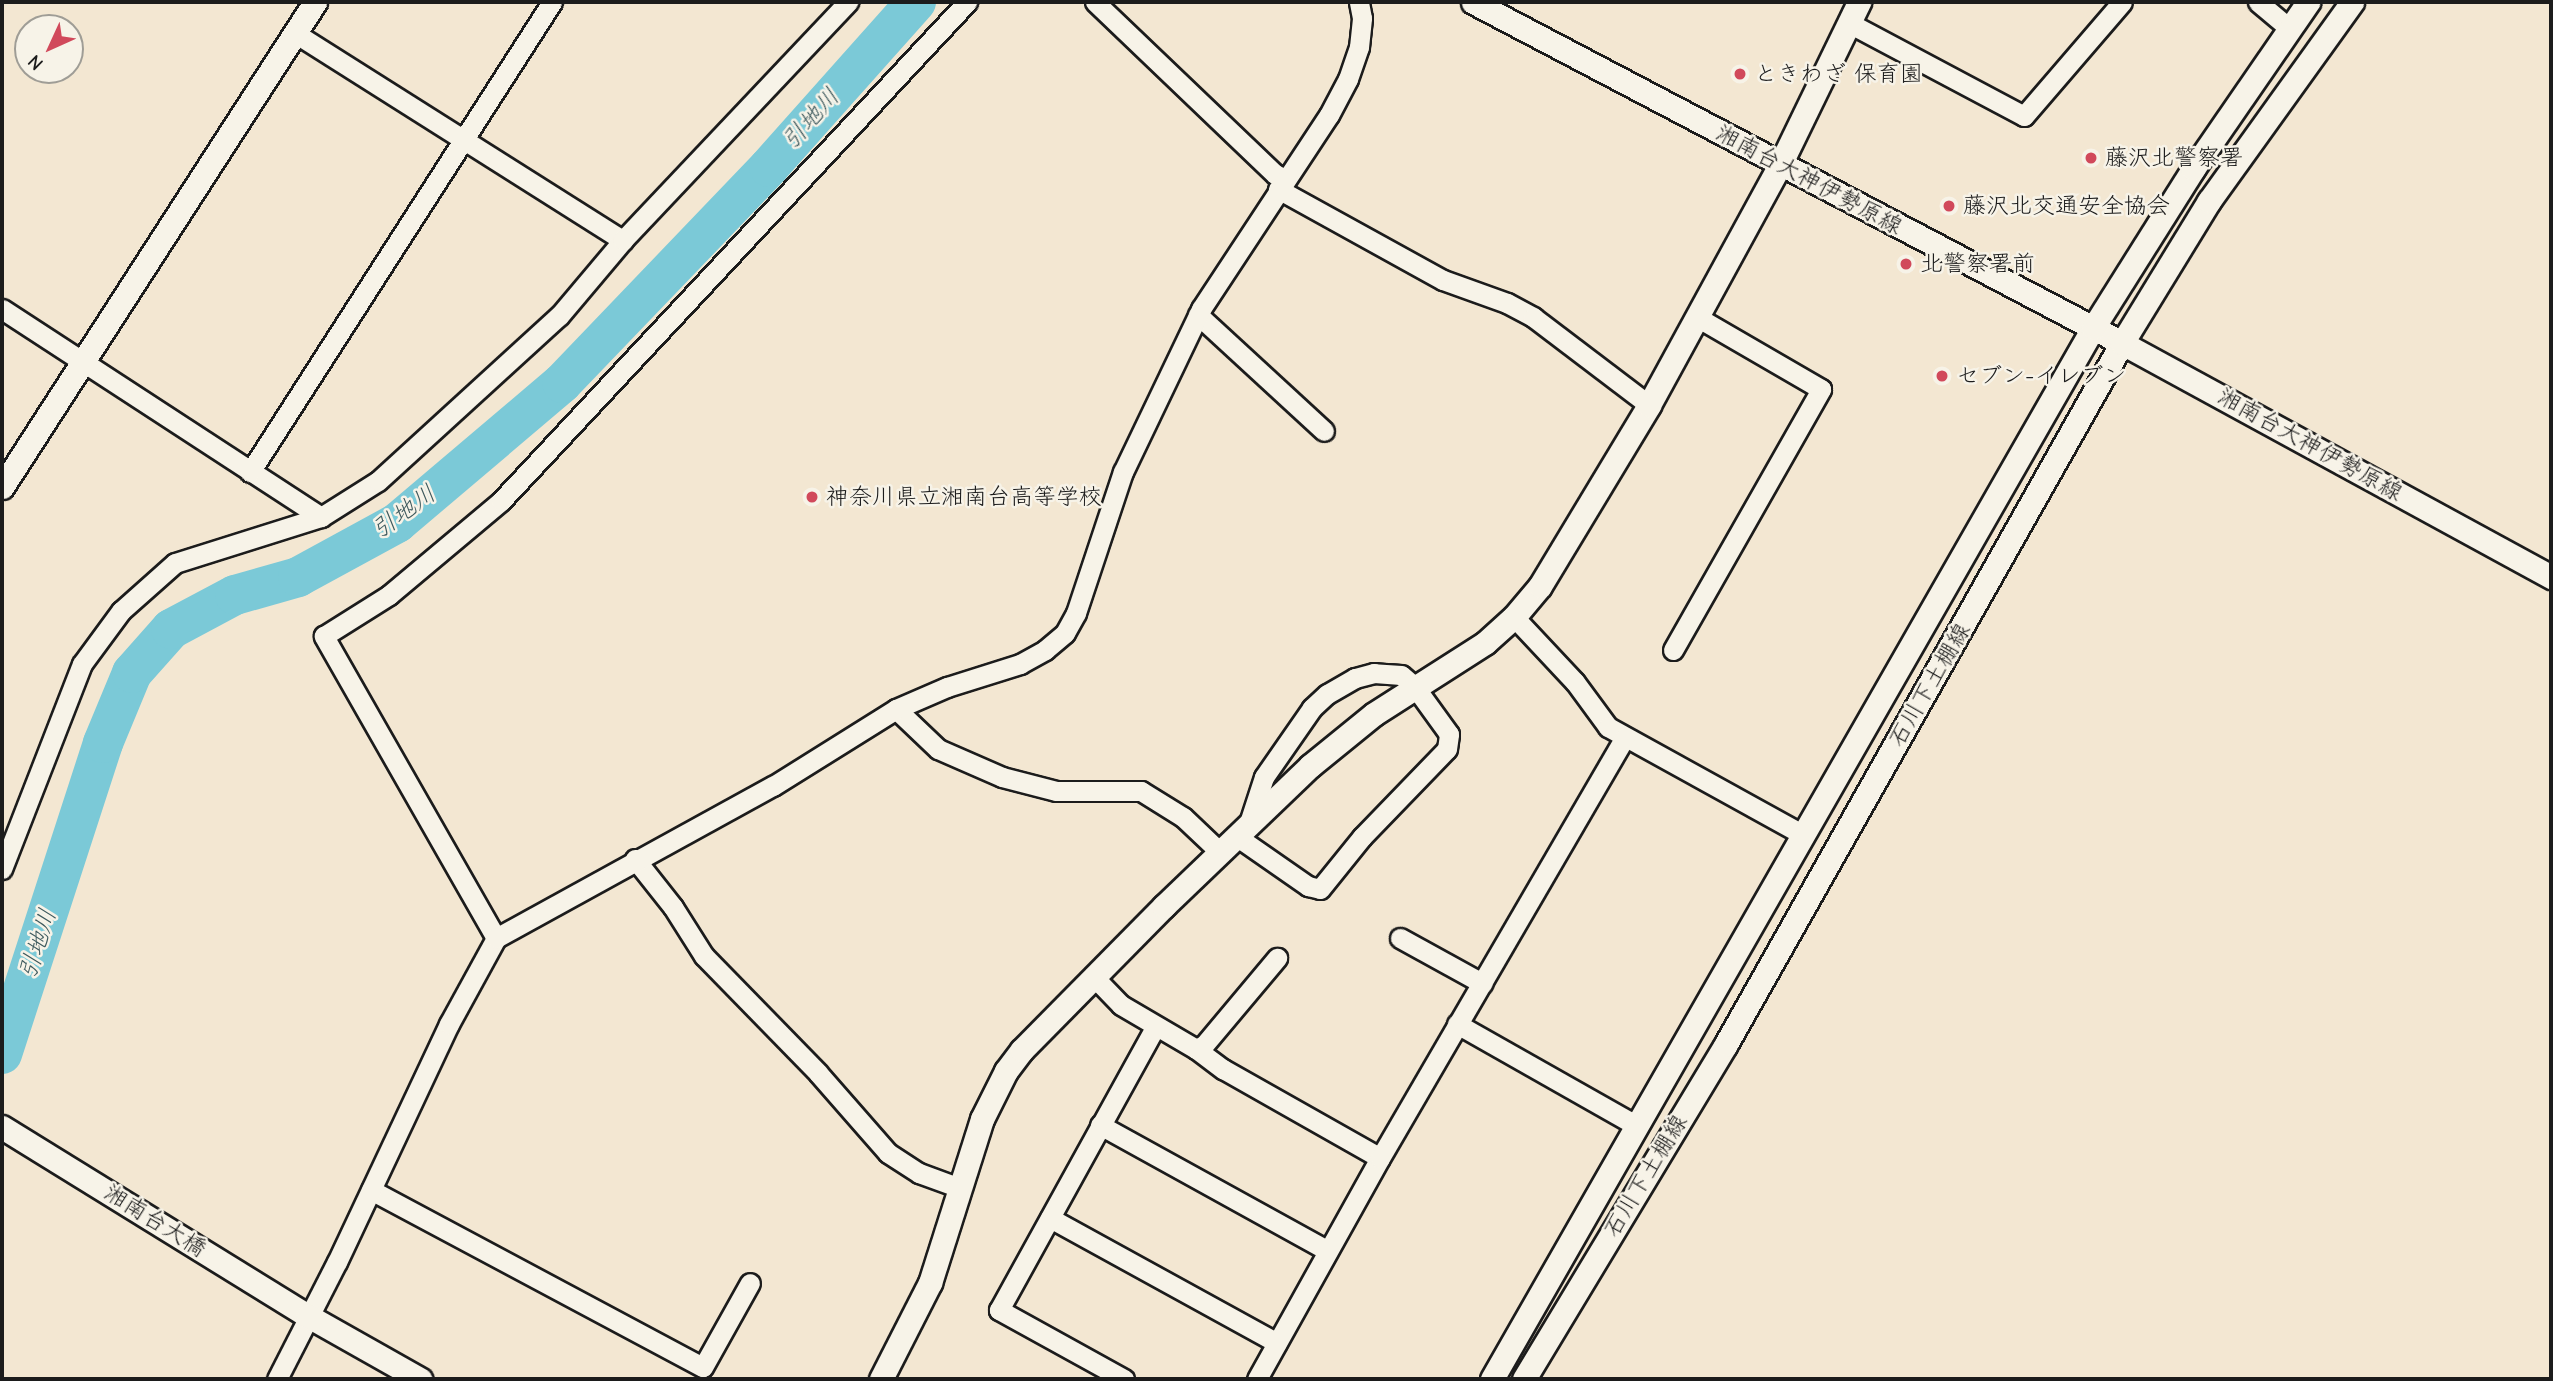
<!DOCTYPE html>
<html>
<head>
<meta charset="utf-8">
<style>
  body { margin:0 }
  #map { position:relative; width:2553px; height:1381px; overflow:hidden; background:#f3e7d2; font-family:"Comic Neue","Klee One",sans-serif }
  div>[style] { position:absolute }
  .river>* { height:40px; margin:-20px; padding:0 20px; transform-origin:20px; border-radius:20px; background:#7bc9d7 }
  .roads { filter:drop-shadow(2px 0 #1c1c1c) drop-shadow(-2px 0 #1c1c1c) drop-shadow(0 2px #1c1c1c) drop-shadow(0 -2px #1c1c1c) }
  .minor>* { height:19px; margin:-9.5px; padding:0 9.5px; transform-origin:9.5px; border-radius:9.5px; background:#f7f3e8 }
  .tertiary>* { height:23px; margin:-11.5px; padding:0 11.5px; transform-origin:11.5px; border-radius:11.5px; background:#f7f3e8 }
  .dots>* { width:19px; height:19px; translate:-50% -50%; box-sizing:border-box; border:4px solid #f7f3e8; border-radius:50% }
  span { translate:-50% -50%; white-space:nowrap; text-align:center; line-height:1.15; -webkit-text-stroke:5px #f7f3e8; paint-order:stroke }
  .poi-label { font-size:23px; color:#1c1c1c }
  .left { translate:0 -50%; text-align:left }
  .street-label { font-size:23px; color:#1c1c1c }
  .water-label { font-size:24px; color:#3d595d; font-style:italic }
  .frame { position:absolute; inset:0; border:4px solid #1c1c1c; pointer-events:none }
  .north { position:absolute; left:14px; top:14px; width:70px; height:70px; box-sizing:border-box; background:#f7f3e8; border:2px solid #9f9d96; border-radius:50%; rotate:225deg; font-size:19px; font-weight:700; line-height:28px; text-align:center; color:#1c1c1c }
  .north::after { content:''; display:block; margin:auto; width:24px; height:32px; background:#d1495b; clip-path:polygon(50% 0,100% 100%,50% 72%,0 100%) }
</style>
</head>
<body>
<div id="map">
  <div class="river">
    <div style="left:2px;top:1054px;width:327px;rotate:-72deg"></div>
    <div style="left:103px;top:743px;width:76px;rotate:-67.5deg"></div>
    <div style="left:132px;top:673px;width:59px;rotate:-48.4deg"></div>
    <div style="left:171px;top:629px;width:72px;rotate:-28deg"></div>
    <div style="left:235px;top:595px;width:66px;rotate:-15.9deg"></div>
    <div style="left:298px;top:577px;width:113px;rotate:-28.6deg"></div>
    <div style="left:397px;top:523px;width:216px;rotate:-40.3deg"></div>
    <div style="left:562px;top:383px;width:299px;rotate:-46.2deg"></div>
    <div style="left:769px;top:167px;width:221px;rotate:-48.3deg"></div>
  </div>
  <div class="roads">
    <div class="minor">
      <div style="left:1095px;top:2px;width:249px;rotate:43.7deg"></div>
      <div style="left:1275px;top:174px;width:11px;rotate:27deg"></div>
      <div style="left:2258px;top:2px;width:39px;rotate:40deg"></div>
      <div style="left:1849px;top:23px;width:198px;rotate:28deg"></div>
      <div style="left:2024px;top:116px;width:150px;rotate:-49.3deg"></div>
      <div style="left:295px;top:33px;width:388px;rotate:32.3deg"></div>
      <div style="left:1278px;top:189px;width:188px;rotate:28.9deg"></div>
      <div style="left:1443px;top:280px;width:68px;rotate:19.8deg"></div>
      <div style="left:1507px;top:303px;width:30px;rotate:28deg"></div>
      <div style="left:1533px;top:317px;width:146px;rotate:37.2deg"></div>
      <div style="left:2px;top:309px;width:381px;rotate:33.1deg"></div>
      <div style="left:1198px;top:315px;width:171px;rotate:42.6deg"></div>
      <div style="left:250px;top:472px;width:559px;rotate:-57.28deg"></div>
      <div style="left:1514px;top:617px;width:89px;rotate:46.8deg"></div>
      <div style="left:1575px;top:682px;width:56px;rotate:53.7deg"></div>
      <div style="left:1608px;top:727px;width:224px;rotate:28.9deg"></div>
      <div style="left:1673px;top:650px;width:300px;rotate:-60.4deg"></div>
      <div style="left:1821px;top:389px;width:143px;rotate:-149.9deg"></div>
      <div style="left:896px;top:709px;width:58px;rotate:43.6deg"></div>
      <div style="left:938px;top:749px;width:70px;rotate:23.6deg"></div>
      <div style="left:1002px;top:777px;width:56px;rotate:14.5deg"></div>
      <div style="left:1056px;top:791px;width:85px"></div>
      <div style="left:1141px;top:791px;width:49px;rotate:31.8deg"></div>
      <div style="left:1183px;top:817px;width:51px;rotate:43.4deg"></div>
      <div style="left:1236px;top:836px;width:88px;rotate:34.8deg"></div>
      <div style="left:1308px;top:886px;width:12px;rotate:14deg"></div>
      <div style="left:1320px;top:889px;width:67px;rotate:-51.1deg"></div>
      <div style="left:1362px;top:837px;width:122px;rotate:-46deg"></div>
      <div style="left:1447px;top:749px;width:15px;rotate:-82deg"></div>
      <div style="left:1449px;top:734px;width:58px;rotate:-125.9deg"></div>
      <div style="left:1415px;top:687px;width:18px;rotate:-139deg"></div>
      <div style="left:1401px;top:675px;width:27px;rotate:-176deg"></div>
      <div style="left:1374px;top:673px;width:20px;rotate:165deg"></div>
      <div style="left:1355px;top:678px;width:32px;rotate:150deg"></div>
      <div style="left:1327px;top:694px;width:21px;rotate:137deg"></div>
      <div style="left:1312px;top:708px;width:84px;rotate:124.8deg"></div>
      <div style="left:1264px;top:777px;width:48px;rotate:108.1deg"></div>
      <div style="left:635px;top:859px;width:61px;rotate:51.6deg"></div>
      <div style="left:673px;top:907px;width:58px;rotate:57.7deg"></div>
      <div style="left:704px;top:956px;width:163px;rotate:45.7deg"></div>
      <div style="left:818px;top:1073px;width:106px;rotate:48.8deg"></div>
      <div style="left:888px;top:1153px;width:37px;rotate:33deg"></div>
      <div style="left:919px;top:1173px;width:44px;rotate:20.1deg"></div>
      <div style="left:2px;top:869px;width:220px;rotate:-68.7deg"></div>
      <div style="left:82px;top:664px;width:66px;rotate:-53.7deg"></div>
      <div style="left:121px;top:611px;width:72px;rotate:-41.6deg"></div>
      <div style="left:175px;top:563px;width:153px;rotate:-17.5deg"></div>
      <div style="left:321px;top:517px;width:67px;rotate:-32.3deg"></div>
      <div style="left:378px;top:481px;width:245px;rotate:-42.4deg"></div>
      <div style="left:559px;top:316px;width:99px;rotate:-49.9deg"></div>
      <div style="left:623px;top:240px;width:328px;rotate:-46.6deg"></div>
      <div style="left:496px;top:938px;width:348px;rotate:-119.7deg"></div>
      <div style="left:324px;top:636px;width:77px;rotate:-32.2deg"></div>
      <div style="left:389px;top:595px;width:146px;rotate:-40deg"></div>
      <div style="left:501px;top:501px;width:683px;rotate:-46.96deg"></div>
      <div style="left:1400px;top:938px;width:94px;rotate:28.8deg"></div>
      <div style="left:1093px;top:976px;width:40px;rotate:46deg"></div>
      <div style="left:1121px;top:1005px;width:87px;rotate:30.4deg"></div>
      <div style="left:1196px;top:1049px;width:9px;rotate:-27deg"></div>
      <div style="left:1204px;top:1045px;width:114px;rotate:-50deg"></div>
      <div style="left:1457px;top:1024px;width:207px;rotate:29.5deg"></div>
      <div style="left:1196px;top:1049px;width:34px;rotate:37deg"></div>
      <div style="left:1223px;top:1069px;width:180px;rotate:29.5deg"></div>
      <div style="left:1100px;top:1125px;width:260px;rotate:28.9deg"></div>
      <div style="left:371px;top:1190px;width:376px;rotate:28.1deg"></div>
      <div style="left:703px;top:1367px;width:96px;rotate:-60.8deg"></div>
      <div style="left:1050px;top:1218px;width:259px;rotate:28.8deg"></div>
      <div style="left:277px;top:1379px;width:131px;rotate:-62.9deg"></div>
      <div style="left:337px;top:1262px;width:263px;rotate:-64.8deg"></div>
      <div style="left:449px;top:1024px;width:98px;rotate:-61.3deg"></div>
      <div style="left:496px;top:938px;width:316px;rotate:-28.8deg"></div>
      <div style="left:773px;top:786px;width:145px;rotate:-32deg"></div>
      <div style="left:896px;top:709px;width:56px;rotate:-23.3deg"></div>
      <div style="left:947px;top:687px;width:77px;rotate:-17.5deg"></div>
      <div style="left:1020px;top:664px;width:29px;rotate:-29deg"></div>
      <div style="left:1045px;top:650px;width:26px;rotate:-40deg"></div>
      <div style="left:1065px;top:633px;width:23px;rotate:-61deg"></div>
      <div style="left:1076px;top:613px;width:149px;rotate:-71.6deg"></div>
      <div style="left:1123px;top:472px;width:181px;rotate:-64.4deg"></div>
      <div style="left:1201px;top:309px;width:232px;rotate:-56.6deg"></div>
      <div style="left:1329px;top:115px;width:41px;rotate:-62.2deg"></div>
      <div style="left:1348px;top:79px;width:34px;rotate:-71deg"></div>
      <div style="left:1359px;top:47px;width:29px;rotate:-84deg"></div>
      <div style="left:1362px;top:18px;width:16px;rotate:-101deg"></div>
      <div style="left:1124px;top:1379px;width:143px;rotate:-151.1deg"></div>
      <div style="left:999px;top:1310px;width:323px;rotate:-61.1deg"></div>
      <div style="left:1257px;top:1379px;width:253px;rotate:-60.9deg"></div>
      <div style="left:1380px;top:1158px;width:487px;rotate:-59.8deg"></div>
    </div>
    <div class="tertiary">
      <div style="left:1473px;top:2px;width:733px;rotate:27.72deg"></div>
      <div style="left:2122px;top:343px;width:489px;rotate:28.6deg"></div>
      <div style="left:2px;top:487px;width:577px;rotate:-57.16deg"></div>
      <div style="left:2px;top:1127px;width:360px;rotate:31.7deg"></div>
      <div style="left:308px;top:1316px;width:129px;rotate:29.4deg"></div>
      <div style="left:881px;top:1379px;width:108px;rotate:-63deg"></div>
      <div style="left:930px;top:1283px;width:172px;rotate:-72.4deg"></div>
      <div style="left:982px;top:1119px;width:54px;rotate:-63.4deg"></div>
      <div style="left:1006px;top:1071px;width:26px;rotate:-53deg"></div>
      <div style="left:1022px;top:1050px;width:202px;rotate:-45.4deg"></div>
      <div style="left:1164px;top:906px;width:202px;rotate:-43.8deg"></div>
      <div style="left:1310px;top:766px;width:82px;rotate:-39.1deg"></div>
      <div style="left:1374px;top:714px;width:132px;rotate:-32.6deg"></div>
      <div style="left:1485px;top:643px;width:39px;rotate:-42deg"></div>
      <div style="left:1514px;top:617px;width:40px;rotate:-50deg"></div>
      <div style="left:1540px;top:586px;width:211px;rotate:-58.9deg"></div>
      <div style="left:1649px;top:405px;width:273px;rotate:-61.4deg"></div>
      <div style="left:1780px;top:165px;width:181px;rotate:-64.1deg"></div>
      <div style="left:1492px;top:1379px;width:1211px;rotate:-60.24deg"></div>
      <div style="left:2093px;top:328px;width:188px;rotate:-57.8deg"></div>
      <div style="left:2193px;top:169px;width:203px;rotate:-55.4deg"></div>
      <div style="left:1524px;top:1379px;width:391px;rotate:-58.9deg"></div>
      <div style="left:1726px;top:1044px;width:805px;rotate:-60.54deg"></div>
      <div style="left:2122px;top:343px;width:167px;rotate:-58.5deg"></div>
      <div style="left:2209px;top:201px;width:245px;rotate:-54.3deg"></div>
    </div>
  </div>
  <div class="dots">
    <div style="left:1740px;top:74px;background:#d1495b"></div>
    <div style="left:2091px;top:158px;background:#d1495b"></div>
    <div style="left:1949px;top:206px;background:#d1495b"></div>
    <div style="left:1906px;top:264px;background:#d1495b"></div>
    <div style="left:1942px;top:376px;background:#d1495b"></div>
    <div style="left:812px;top:497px;background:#d1495b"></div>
  </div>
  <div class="poi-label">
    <span class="left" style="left:1754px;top:74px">ときわざ 保育園</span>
    <span class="left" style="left:2105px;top:158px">藤沢北警察署</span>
    <span class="left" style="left:1963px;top:206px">藤沢北交通安全協会</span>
    <span class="left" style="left:1920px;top:264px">北警察署前</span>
    <span class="left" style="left:1956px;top:376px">セブン-イレブン</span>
    <span class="left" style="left:826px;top:497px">神奈川県立湘南台高等学校</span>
  </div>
  <div class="street-label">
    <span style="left:1809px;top:180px;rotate:28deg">湘南台大神伊勢原線</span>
    <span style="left:2310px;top:445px;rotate:29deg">湘南台大神伊勢原線</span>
    <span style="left:1930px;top:685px;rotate:-60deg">石川下土棚線</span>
    <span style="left:1646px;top:1176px;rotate:-59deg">石川下土棚線</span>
    <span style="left:155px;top:1221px;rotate:32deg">湘南台大橋</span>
  </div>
  <div class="water-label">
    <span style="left:811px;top:119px;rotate:-48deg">引地川</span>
    <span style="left:404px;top:512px;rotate:-36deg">引地川</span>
    <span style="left:38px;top:944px;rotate:-72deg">引地川</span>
  </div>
  <div class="frame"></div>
  <div class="north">N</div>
</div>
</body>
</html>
